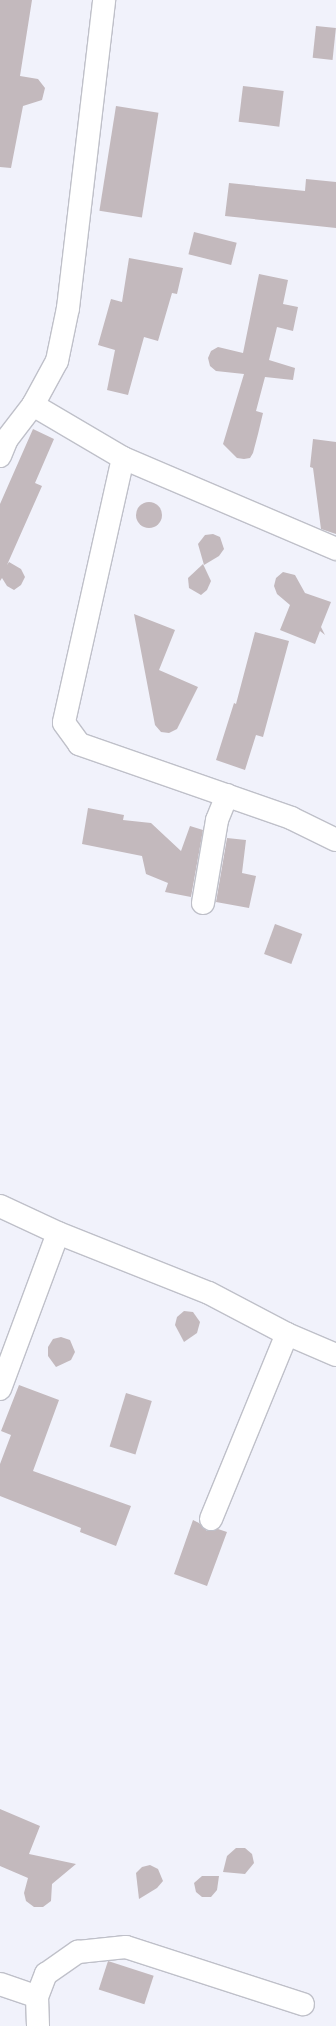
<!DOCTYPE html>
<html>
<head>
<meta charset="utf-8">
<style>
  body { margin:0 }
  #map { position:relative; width:336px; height:2026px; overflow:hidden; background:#f1f2fb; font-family:"Nunito Sans",sans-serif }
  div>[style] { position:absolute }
  .building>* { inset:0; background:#c3b9bd; transform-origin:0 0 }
  .round { border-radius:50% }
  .roads { filter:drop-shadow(1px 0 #bfc0c9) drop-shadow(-1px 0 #bfc0c9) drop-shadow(0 1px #bfc0c9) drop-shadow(0 -1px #bfc0c9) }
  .minor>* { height:22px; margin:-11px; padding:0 11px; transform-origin:11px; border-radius:11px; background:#fff }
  span { translate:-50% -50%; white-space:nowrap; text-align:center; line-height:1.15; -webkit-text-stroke:4px #f1f2fb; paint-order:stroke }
</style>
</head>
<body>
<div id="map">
  <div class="building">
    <div style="clip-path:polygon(0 0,32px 0,20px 76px,38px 79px,45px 88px,42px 100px,23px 106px,11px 168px,0 167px)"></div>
    <div style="left:316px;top:26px;width:20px;height:32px;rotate:6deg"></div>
    <div style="left:243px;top:86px;width:41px;height:36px;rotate:7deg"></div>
    <div style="left:116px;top:106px;width:43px;height:106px;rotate:9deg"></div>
    <div style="clip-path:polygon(306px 179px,336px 182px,336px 228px,225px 216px,229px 183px,305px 191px)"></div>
    <div style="left:194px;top:232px;width:44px;height:23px;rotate:14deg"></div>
    <div style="clip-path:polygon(129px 258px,183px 268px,177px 294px,172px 293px,158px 341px,144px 337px,128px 395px,107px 390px,115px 350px,98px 345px,111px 299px,122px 302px)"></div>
    <div style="clip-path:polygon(259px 274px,288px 280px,283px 304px,298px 307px,293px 331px,277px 327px,269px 360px,295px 368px,293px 380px,265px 377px,256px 411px,263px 413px,258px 434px,253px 453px,250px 458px,244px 459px,237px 458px,223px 444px,244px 374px,216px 371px,210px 366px,208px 358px,211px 351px,218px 347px,243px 353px)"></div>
    <div style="clip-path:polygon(33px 429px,54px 439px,35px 483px,42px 486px,7px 565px,9px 562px,21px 569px,25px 577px,21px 585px,14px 590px,7px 586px,2px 578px,0 581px,0 504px)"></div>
    <div style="clip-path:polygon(313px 439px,336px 442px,336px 534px,321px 529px,313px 468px,310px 467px)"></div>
    <div class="round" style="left:136px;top:502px;width:26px;height:26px"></div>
    <div style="clip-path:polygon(213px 534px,220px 537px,224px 549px,219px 556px,204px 565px,198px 544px,205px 535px)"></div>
    <div style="clip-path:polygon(203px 564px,211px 581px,207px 590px,201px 595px,189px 588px,188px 578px)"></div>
    <div style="clip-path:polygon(283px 572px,295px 575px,305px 593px,331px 602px,321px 627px,325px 635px,320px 631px,315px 644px,280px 630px,290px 605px,277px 594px,274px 586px,276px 578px)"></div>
    <div style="clip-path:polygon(134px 614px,175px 630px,159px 670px,198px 687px,177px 729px,169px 733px,161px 732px,155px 725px)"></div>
    <div style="clip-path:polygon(255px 632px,289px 641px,263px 737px,256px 735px,245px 770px,216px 760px,234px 703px,236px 704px)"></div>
    <div style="clip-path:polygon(88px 808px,124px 815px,123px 820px,151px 823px,181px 851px,190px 826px,203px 830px,191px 897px,165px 892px,168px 883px,146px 874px,142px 856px,82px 844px)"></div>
    <div style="clip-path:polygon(227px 838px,246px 840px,242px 873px,256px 876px,249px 908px,216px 902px)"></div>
    <div style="left:275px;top:924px;width:29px;height:32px;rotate:20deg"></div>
    <div style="clip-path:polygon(184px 1311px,193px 1312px,200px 1322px,197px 1333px,184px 1342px,175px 1325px,177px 1317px)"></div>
    <div style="clip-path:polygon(61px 1337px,70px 1340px,75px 1352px,71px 1360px,56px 1367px,48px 1356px,48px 1347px,53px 1339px)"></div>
    <div style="clip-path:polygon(19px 1385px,59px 1400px,33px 1471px,131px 1506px,116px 1546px,80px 1532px,81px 1528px,0 1496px,0 1464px,11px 1435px,1px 1431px)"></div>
    <div style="left:126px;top:1393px;width:27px;height:56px;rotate:17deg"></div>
    <div style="clip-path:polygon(193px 1520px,199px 1523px,207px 1531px,218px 1529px,227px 1532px,207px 1586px,174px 1574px)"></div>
    <div style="clip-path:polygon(0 1809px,40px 1826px,29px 1854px,76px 1864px,52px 1884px,51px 1901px,43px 1907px,34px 1907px,26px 1901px,24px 1893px,28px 1878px,0 1866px)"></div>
    <div style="clip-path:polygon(236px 1848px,245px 1848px,252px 1854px,254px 1863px,245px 1874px,223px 1872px,227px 1856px)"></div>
    <div style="clip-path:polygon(150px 1865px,158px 1869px,163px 1881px,157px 1888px,139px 1899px,136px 1873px,142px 1867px)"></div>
    <div style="clip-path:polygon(202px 1876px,219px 1876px,217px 1890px,211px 1897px,202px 1897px,196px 1892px,194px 1883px)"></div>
    <div style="left:108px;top:1961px;width:48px;height:30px;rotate:18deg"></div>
  </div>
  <div class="roads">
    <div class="minor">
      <div style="left:33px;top:405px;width:104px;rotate:30.5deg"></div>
      <div style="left:123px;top:458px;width:232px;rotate:23.1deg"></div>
      <div style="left:0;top:456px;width:18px;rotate:-68deg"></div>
      <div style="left:7px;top:439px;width:43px;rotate:-52.6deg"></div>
      <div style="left:33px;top:405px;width:50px;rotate:-61.4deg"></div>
      <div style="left:57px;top:361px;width:54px;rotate:-78.3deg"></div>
      <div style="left:68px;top:308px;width:310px;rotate:-83.3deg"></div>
      <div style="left:123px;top:458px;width:271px;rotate:102.6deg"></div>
      <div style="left:64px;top:723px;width:26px;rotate:54deg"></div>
      <div style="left:79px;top:744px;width:225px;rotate:19.2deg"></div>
      <div style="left:291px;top:818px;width:50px;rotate:26.1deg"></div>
      <div style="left:203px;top:903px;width:84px;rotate:-80.4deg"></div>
      <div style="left:217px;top:820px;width:27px;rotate:-68deg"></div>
      <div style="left:0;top:1206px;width:64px;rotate:25deg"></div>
      <div style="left:58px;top:1233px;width:162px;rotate:21.7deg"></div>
      <div style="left:209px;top:1293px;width:88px;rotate:27.7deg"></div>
      <div style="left:287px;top:1334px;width:53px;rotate:23.2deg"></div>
      <div style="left:0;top:1389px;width:166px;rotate:-69.6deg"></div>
      <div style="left:211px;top:1519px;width:200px;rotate:-67.7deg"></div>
      <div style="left:0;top:1984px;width:39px;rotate:19deg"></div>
      <div style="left:37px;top:1997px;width:25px;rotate:-69deg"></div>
      <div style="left:46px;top:1974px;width:39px;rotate:-35deg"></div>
      <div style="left:78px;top:1952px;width:48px;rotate:-5.9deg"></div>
      <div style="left:126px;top:1947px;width:186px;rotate:17.9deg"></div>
      <div style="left:37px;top:1997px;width:29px;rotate:88deg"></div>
    </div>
  </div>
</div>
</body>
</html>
